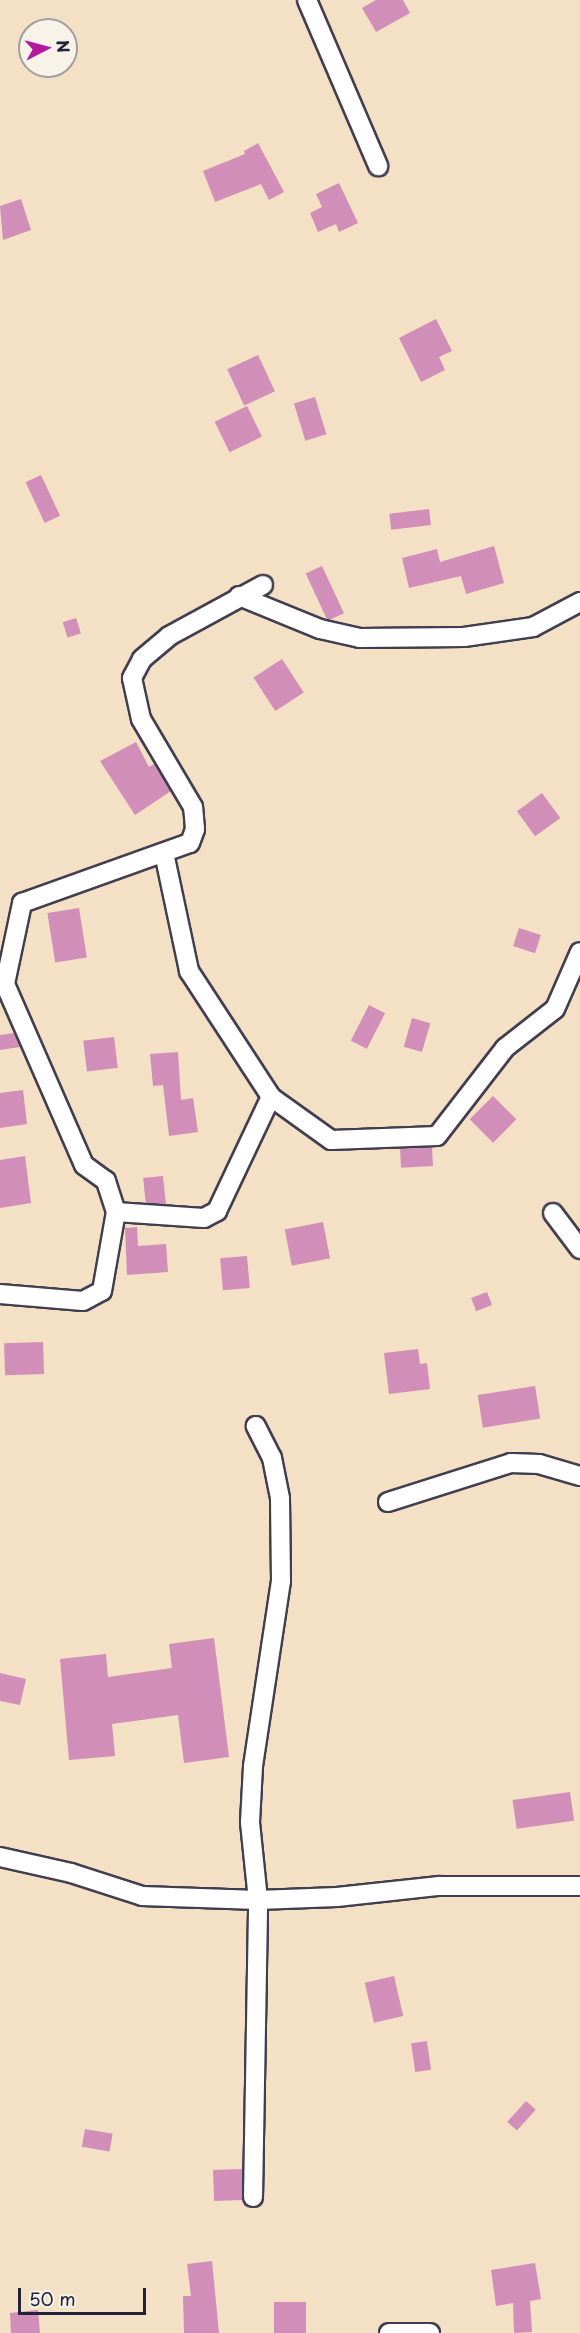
<!DOCTYPE html>
<html>
<head>
<meta charset="utf-8">
<style>
  body { margin:0 }
  #map { position:relative; width:580px; height:2333px; overflow:hidden; background:#f3e0c5; font-family:"Playpen Sans",sans-serif }
  div>[style] { position:absolute }
  .building>* { inset:0; background:#d18eb8; transform-origin:0 0 }
  .roads { filter:drop-shadow(2px 0 #413e50) drop-shadow(-2px 0 #413e50) drop-shadow(0 2px #413e50) drop-shadow(0 -2px #413e50) }
  .minor>* { height:18px; margin:-9px; padding:0 9px; transform-origin:9px; border-radius:9px; background:#fff }
  span { translate:-50% -50%; white-space:nowrap; text-align:center; line-height:1.15; -webkit-text-stroke:5px #f7f3e8; paint-order:stroke }
  .north { position:absolute; left:18px; top:18px; width:60px; height:60px; box-sizing:border-box; background:#f7f3e8; border:2px solid #a29fa3; border-radius:50%; rotate:84deg; font-size:16px; font-weight:700; line-height:24px; text-align:center; color:#22223b }
  .north::after { content:''; display:block; margin:auto; width:21px; height:27px; background:#b5179e; clip-path:polygon(50% 0,100% 100%,50% 72%,0 100%) }
  .scale { position:absolute; left:18px; top:2288px; width:128px; height:27px; box-sizing:border-box; border:3px solid #22223b; border-top:0; padding-left:8px; font-size:18px; line-height:21px; white-space:nowrap; color:#22223b; -webkit-text-stroke:4px #f7f3e8; paint-order:stroke }
</style>
</head>
<body>
<div id="map">
  <div class="building">
    <div style="clip-path:polygon(376px 0,403px 0,410px 13px,376px 32px,362px 8px)"></div>
    <div style="clip-path:polygon(258px 143px,284px 192px,269px 200px,261px 184px,215px 202px,203px 171px,245px 154px,244px 151px)"></div>
    <div style="clip-path:polygon(339px 183px,358px 223px,339px 232px,336px 224px,318px 232px,310px 213px,322px 207px,316px 194px)"></div>
    <div style="clip-path:polygon(21px 199px,31px 230px,3px 240px,0 206px)"></div>
    <div style="clip-path:polygon(436px 319px,452px 351px,439px 357px,445px 370px,421px 382px,399px 338px)"></div>
    <div style="left:258px;top:355px;width:40px;height:34px;rotate:65deg"></div>
    <div style="left:315px;top:397px;width:39px;height:22px;rotate:73deg"></div>
    <div style="left:247px;top:406px;width:34px;height:36px;rotate:64deg"></div>
    <div style="left:41px;top:475px;width:45px;height:17px;rotate:65deg"></div>
    <div style="left:429px;top:509px;width:16px;height:40px;rotate:83deg"></div>
    <div style="clip-path:polygon(494px 546px,504px 583px,466px 594px,461px 576px,409px 588px,402px 558px,437px 549px,440px 562px)"></div>
    <div style="left:322px;top:566px;width:52px;height:18px;rotate:65deg"></div>
    <div style="left:76px;top:618px;width:16px;height:14px;rotate:72deg"></div>
    <div style="left:282px;top:659px;width:40px;height:34px;rotate:57deg"></div>
    <div style="clip-path:polygon(136px 742px,149px 767px,154px 764px,171px 791px,135px 815px,100px 761px)"></div>
    <div style="left:542px;top:793px;width:31px;height:31px;rotate:54deg"></div>
    <div style="left:79px;top:908px;width:50px;height:32px;rotate:81deg"></div>
    <div style="left:519px;top:928px;width:23px;height:19px;rotate:18deg"></div>
    <div style="left:369px;top:1005px;width:18px;height:40px;rotate:27deg"></div>
    <div style="left:412px;top:1018px;width:19px;height:30px;rotate:16deg"></div>
    <div style="clip-path:polygon(14px 1033px,20px 1047px,0 1050px,0 1035px)"></div>
    <div style="left:114px;top:1037px;width:31px;height:31px;rotate:83deg"></div>
    <div style="clip-path:polygon(178px 1052px,181px 1100px,193px 1098px,198px 1132px,169px 1136px,163px 1085px,153px 1086px,150px 1054px)"></div>
    <div style="clip-path:polygon(23px 1090px,27px 1124px,0 1128px,0 1093px)"></div>
    <div style="left:493px;top:1096px;width:33px;height:33px;rotate:45deg"></div>
    <div style="left:432px;top:1147px;width:19px;height:32px;rotate:87deg"></div>
    <div style="clip-path:polygon(25px 1156px,31px 1203px,0 1208px,0 1160px)"></div>
    <div style="left:163px;top:1176px;width:28px;height:20px;rotate:84deg"></div>
    <div style="left:323px;top:1222px;width:37px;height:39px;rotate:79deg"></div>
    <div style="clip-path:polygon(137px 1227px,138px 1246px,166px 1244px,168px 1272px,127px 1275px,125px 1228px)"></div>
    <div style="left:247px;top:1256px;width:32px;height:27px;rotate:85deg"></div>
    <div style="left:487px;top:1292px;width:14px;height:17px;rotate:69deg"></div>
    <div style="left:43px;top:1342px;width:32px;height:39px;rotate:88deg"></div>
    <div style="clip-path:polygon(418px 1349px,420px 1364px,427px 1363px,430px 1389px,389px 1394px,384px 1353px)"></div>
    <div style="left:535px;top:1386px;width:33px;height:58px;rotate:81deg"></div>
    <div style="clip-path:polygon(214px 1638px,229px 1757px,184px 1763px,178px 1715px,112px 1724px,115px 1756px,69px 1760px,60px 1659px,106px 1654px,108px 1677px,172px 1668px,169px 1644px)"></div>
    <div style="clip-path:polygon(0 1673px,26px 1679px,20px 1705px,0 1701px)"></div>
    <div style="left:570px;top:1792px;width:29px;height:58px;rotate:82deg"></div>
    <div style="left:394px;top:1976px;width:41px;height:30px;rotate:77deg"></div>
    <div style="left:427px;top:2041px;width:29px;height:16px;rotate:82deg"></div>
    <div style="left:526px;top:2101px;width:13px;height:28px;rotate:42deg"></div>
    <div style="left:85px;top:2129px;width:28px;height:18px;rotate:10deg"></div>
    <div style="left:242px;top:2169px;width:31px;height:29px;rotate:88deg"></div>
    <div style="clip-path:polygon(212px 2261px,219px 2333px,184px 2333px,183px 2296px,191px 2296px,187px 2264px)"></div>
    <div style="clip-path:polygon(535px 2263px,541px 2299px,530px 2301px,532px 2332px,514px 2333px,513px 2303px,496px 2306px,491px 2270px)"></div>
    <div style="left:306px;top:2302px;width:31px;height:32px;rotate:90deg"></div>
    <div style="clip-path:polygon(38px 2310px,40px 2333px,11px 2333px,10px 2313px)"></div>
  </div>
  <div class="roads">
    <div class="minor">
      <div style="left:307px;top:0;width:181px;rotate:66.8deg"></div>
      <div style="left:239px;top:596px;width:87px;rotate:22.2deg"></div>
      <div style="left:320px;top:629px;width:41px;rotate:12.7deg"></div>
      <div style="left:360px;top:638px;width:104px;rotate:-0.6deg"></div>
      <div style="left:464px;top:637px;width:70px;rotate:-8.2deg"></div>
      <div style="left:533px;top:627px;width:53px;rotate:-28deg"></div>
      <div style="left:164px;top:853px;width:121px;rotate:78deg"></div>
      <div style="left:189px;top:971px;width:150px;rotate:56.9deg"></div>
      <div style="left:271px;top:1097px;width:74px;rotate:35.6deg"></div>
      <div style="left:331px;top:1140px;width:106px;rotate:-2.2deg"></div>
      <div style="left:437px;top:1136px;width:111px;rotate:-52.3deg"></div>
      <div style="left:505px;top:1048px;width:63px;rotate:-38deg"></div>
      <div style="left:555px;top:1009px;width:62px;rotate:-66.3deg"></div>
      <div style="left:116px;top:1212px;width:88px;rotate:3.9deg"></div>
      <div style="left:204px;top:1218px;width:15px;rotate:-28deg"></div>
      <div style="left:217px;top:1211px;width:126px;rotate:-64.7deg"></div>
      <div style="left:553px;top:1213px;width:45px;rotate:53.1deg"></div>
      <div style="left:0;top:1294px;width:83px;rotate:4.8deg"></div>
      <div style="left:83px;top:1301px;width:21px;rotate:-28deg"></div>
      <div style="left:102px;top:1291px;width:80px;rotate:-80deg"></div>
      <div style="left:116px;top:1212px;width:33px;rotate:-108deg"></div>
      <div style="left:106px;top:1181px;width:27px;rotate:-144deg"></div>
      <div style="left:84px;top:1165px;width:197px;rotate:-113.6deg"></div>
      <div style="left:5px;top:984px;width:83px;rotate:-78.1deg"></div>
      <div style="left:22px;top:903px;width:178px;rotate:-19.7deg"></div>
      <div style="left:190px;top:843px;width:15px;rotate:-70deg"></div>
      <div style="left:195px;top:829px;width:22px;rotate:-95deg"></div>
      <div style="left:193px;top:807px;width:102px;rotate:-120.6deg"></div>
      <div style="left:141px;top:719px;width:42px;rotate:-102.4deg"></div>
      <div style="left:132px;top:678px;width:21px;rotate:-62deg"></div>
      <div style="left:142px;top:659px;width:35px;rotate:-40deg"></div>
      <div style="left:169px;top:636px;width:107px;rotate:-28.5deg"></div>
      <div style="left:388px;top:1502px;width:129px;rotate:-17.6deg"></div>
      <div style="left:511px;top:1463px;width:28px;rotate:2deg"></div>
      <div style="left:539px;top:1464px;width:43px;rotate:16.3deg"></div>
      <div style="left:0;top:1857px;width:73px;rotate:12.7deg"></div>
      <div style="left:71px;top:1873px;width:75px;rotate:17.9deg"></div>
      <div style="left:142px;top:1896px;width:116px;rotate:2deg"></div>
      <div style="left:258px;top:1900px;width:79px;rotate:-2.2deg"></div>
      <div style="left:337px;top:1897px;width:103px;rotate:-6.2deg"></div>
      <div style="left:439px;top:1886px;width:141px"></div>
      <div style="left:253px;top:2197px;width:297px;rotate:-89deg"></div>
      <div style="left:258px;top:1900px;width:78px;rotate:-95.9deg"></div>
      <div style="left:250px;top:1822px;width:56px;rotate:-86.9deg"></div>
      <div style="left:253px;top:1766px;width:187px;rotate:-81.4deg"></div>
      <div style="left:281px;top:1581px;width:83px;rotate:-90.7deg"></div>
      <div style="left:280px;top:1498px;width:41px;rotate:-101.3deg"></div>
      <div style="left:272px;top:1458px;width:36px;rotate:-117deg"></div>
      <div style="left:389px;top:2333px;width:41px"></div>
    </div>
  </div>
  <div class="north">N</div>
  <div class="scale">50 m</div>
</div>
</body>
</html>
